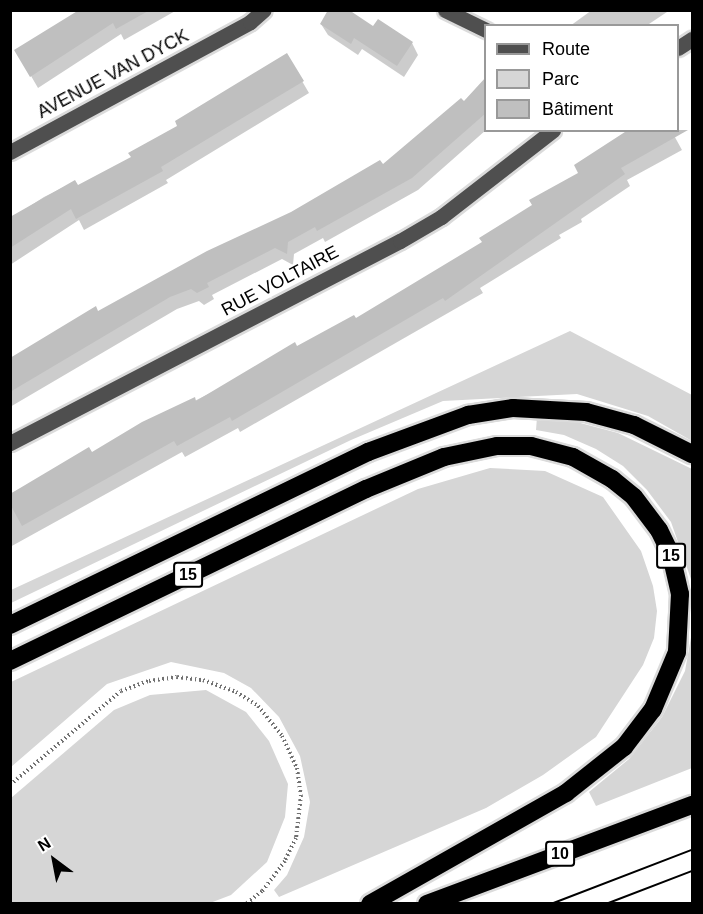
<!DOCTYPE html>
<html>
<head>
<meta charset="utf-8">
<style>
  body { margin:0 }
  #map { position:relative; width:703px; height:914px; overflow:hidden; background:#fff; font-family:Arial,sans-serif }
  div>[style] { position:absolute }
  .green>* { inset:0; background:#d6d6d6 }
  .shadow>* { inset:0; background:#0003 }
  .building>* { inset:0; background:#bfbfbf }
  .path>* { height:4px; margin-top:-2px; transform-origin:0; background:repeating-linear-gradient(90deg,#717171 0 1.5px,transparent 0 4.5px) }
  .roads { filter:drop-shadow(2px 0 #dbdbdb) drop-shadow(-2px 0 #dbdbdb) drop-shadow(0 2px #dbdbdb) drop-shadow(0 -2px #dbdbdb) }
  .minor>* { height:15px; margin:-7.5px; padding:0 7.5px; transform-origin:7.5px; border-radius:7.5px; background:#4f4f4f }
  .highway>* { height:18px; margin:-9px; padding:0 9px; transform-origin:9px; border-radius:9px; background:#000 }
  .tram>* { height:1.5px; margin:-0.75px; padding:0 0.75px; transform-origin:0.75px; border-radius:0.75px; background:#000 }
  span { translate:-50% -50%; white-space:nowrap; text-align:center; line-height:1.15; -webkit-text-stroke:4.5px #fff; paint-order:stroke }
  .shield-label span { padding:2px 4px; background:#fff; border:2px solid; border-radius:4px; -webkit-text-stroke-width:0 }
  .shield-label { font-size:16px; color:#000; font-weight:700 }
  .street-label { font-size:18px; color:#000 }
  .frame { position:absolute; inset:0; border:12px solid #000; pointer-events:none }
  .legend { position:absolute; left:484px; top:24px; width:195px; height:108px; box-sizing:border-box; background:#fff; border:2px solid #999; margin:0; padding:8px 10px; list-style:none; font-size:18px; color:#000 }
  .legend li { display:flex; align-items:center; gap:12px; height:30px }
  .legend b { width:30px; border:2px solid #999 }
  .north { position:absolute; left:24px; top:830px; width:60px; height:60px; -webkit-text-stroke:4px #fff; paint-order:stroke; rotate:328deg; font-size:16px; font-weight:700; line-height:24px; text-align:center; color:#000 }
  .north::after { content:''; display:block; margin:auto; width:21px; height:27px; background:#000; clip-path:polygon(50% 0,100% 100%,50% 72%,0 100%) }
</style>
</head>
<body>
<div id="map">
  <div class="green">
    <div style="clip-path:polygon(570px 331px,692px 395px,692px 441px,648px 416px,577px 394px,443px 401px,351px 440px,11px 603px,11px 590px)"></div>
    <div style="clip-path:polygon(537px 417px,573px 421px,618px 433px,692px 469px,692px 582px,671px 522px,647px 490px,623px 466px,596px 449px,564px 435px,536px 430px)"></div>
    <div style="clip-path:polygon(490px 468px,545px 471px,603px 497px,641px 551px,653px 586px,657px 611px,654px 638px,643px 665px,596px 737px,543px 775px,486px 808px,279px 897px,274px 890px,287px 875px,304px 837px,310px 802px,300px 756px,279px 717px,251px 688px,224px 673px,171px 662px,107px 684px,11px 767px,11px 682px,418px 489px)"></div>
    <div style="clip-path:polygon(692px 632px,692px 768px,596px 806px,589px 792px,629px 759px,662px 717px,685px 671px)"></div>
    <div style="clip-path:polygon(206px 690px,246px 712px,269px 741px,288px 784px,285px 817px,267px 862px,231px 895px,210px 903px,11px 903px,11px 798px,114px 710px,150px 695px)"></div>
  </div>
  <div class="shadow">
    <div style="clip-path:polygon(95px 10px,177px 10px,124px 40px,121px 34px,38px 88px,16px 50px)"></div>
    <div style="clip-path:polygon(592px 10px,670px 10px,646px 26px,570px 26px)"></div>
    <div style="clip-path:polygon(321px 24px,412px 43px,418px 55px,404px 77px,362px 49px,358px 55px,328px 35px)"></div>
    <div style="clip-path:polygon(486px 79px,486px 130px,418px 190px,325px 242px,323px 238px,294px 254px,293px 265px,282px 259px,212px 295px,214px 299px,204px 305px,199px 301px,177px 309px,10px 407px,10px 359px,382px 166px,464px 103px)"></div>
    <div style="clip-path:polygon(302px 81px,309px 93px,166px 180px,168px 183px,84px 230px,79px 220px,10px 265px,10px 219px,44px 197px,74px 182px,78px 187px)"></div>
    <div style="clip-path:polygon(671px 130px,682px 150px,627px 180px,630px 186px,581px 219px,582px 222px,559px 235px,561px 238px,480px 288px,483px 293px,240px 432px,238px 428px,185px 457px,182px 452px,10px 547px,10px 494px,355px 320px)"></div>
  </div>
  <div class="building">
    <div style="clip-path:polygon(79px 10px,150px 10px,116px 29px,113px 23px,30px 77px,14px 50px)"></div>
    <div style="clip-path:polygon(328px 10px,349px 10px,373px 26px,378px 19px,413px 42px,397px 66px,354px 38px,351px 44px,320px 24px)"></div>
    <div style="clip-path:polygon(287px 53px,304px 81px,161px 167px,163px 171px,76px 219px,71px 209px,10px 248px,10px 217px,75px 180px,78px 185px,131px 157px,128px 153px,177px 126px,175px 121px)"></div>
    <div style="clip-path:polygon(486px 77px,486px 113px,412px 178px,317px 231px,315px 227px,288px 242px,287px 254px,275px 248px,207px 283px,209px 287px,197px 293px,191px 289px,170px 297px,10px 392px,10px 358px,96px 306px,98px 311px,207px 251px,291px 212px,380px 160px,383px 164px,461px 98px,464px 101px)"></div>
    <div style="clip-path:polygon(628px 130px,688px 130px,621px 168px,625px 174px,445px 301px,443px 298px,232px 421px,230px 417px,177px 446px,174px 441px,22px 526px,10px 504px,10px 494px,89px 447px,92px 452px,142px 422px,195px 397px,196px 401px,295px 342px,297px 346px,354px 315px,356px 318px,482px 242px,479px 238px,532px 205px,529px 200px,578px 173px,574px 165px)"></div>
  </div>
  <div class="path">
    <div style="left:10px;top:785px;width:145px;rotate:-40.3deg"></div>
    <div style="left:121px;top:691px;width:30px;rotate:-20deg"></div>
    <div style="left:149px;top:681px;width:28px;rotate:-8deg"></div>
    <div style="left:177px;top:677px;width:26px;rotate:7deg"></div>
    <div style="left:203px;top:680px;width:35px;rotate:20deg"></div>
    <div style="left:236px;top:692px;width:26px;rotate:32deg"></div>
    <div style="left:258px;top:706px;width:38px;rotate:51deg"></div>
    <div style="left:282px;top:736px;width:35px;rotate:65deg"></div>
    <div style="left:297px;top:768px;width:27px;rotate:82deg"></div>
    <div style="left:301px;top:795px;width:43px;rotate:96.6deg"></div>
    <div style="left:296px;top:838px;width:25px;rotate:116deg"></div>
    <div style="left:285px;top:861px;width:38px;rotate:127deg"></div>
    <div style="left:262px;top:891px;width:21px;rotate:141deg"></div>
  </div>
  <div class="roads">
    <div class="minor">
      <div style="left:445px;top:10px;width:46px;rotate:26deg"></div>
      <div style="left:678px;top:48px;width:17px;rotate:-33deg"></div>
      <div style="left:10px;top:152px;width:273px;rotate:-28.4deg"></div>
      <div style="left:250px;top:22px;width:18px;rotate:-41deg"></div>
      <div style="left:10px;top:443px;width:439px;rotate:-27.4deg"></div>
      <div style="left:400px;top:241px;width:48px;rotate:-30.3deg"></div>
      <div style="left:441px;top:217px;width:142px;rotate:-37.8deg"></div>
    </div>
    <div class="highway">
      <div style="left:10px;top:625px;width:398px;rotate:-25.8deg"></div>
      <div style="left:368px;top:452px;width:107px;rotate:-20.3deg"></div>
      <div style="left:468px;top:415px;width:46px;rotate:-8.8deg"></div>
      <div style="left:513px;top:408px;width:73px;rotate:3.1deg"></div>
      <div style="left:586px;top:412px;width:50px;rotate:15.2deg"></div>
      <div style="left:634px;top:425px;width:65px;rotate:26.6deg"></div>
      <div style="left:10px;top:661px;width:395px;rotate:-25.8deg"></div>
      <div style="left:366px;top:489px;width:84px;rotate:-22.3deg"></div>
      <div style="left:444px;top:457px;width:54px;rotate:-11.7deg"></div>
      <div style="left:497px;top:446px;width:34px"></div>
      <div style="left:531px;top:446px;width:43px;rotate:14.7deg"></div>
      <div style="left:573px;top:457px;width:45px;rotate:29.4deg"></div>
      <div style="left:612px;top:479px;width:28px;rotate:39deg"></div>
      <div style="left:634px;top:497px;width:41px;rotate:52.9deg"></div>
      <div style="left:659px;top:530px;width:28px;rotate:64deg"></div>
      <div style="left:671px;top:555px;width:40px;rotate:77deg"></div>
      <div style="left:680px;top:594px;width:58px;rotate:93deg"></div>
      <div style="left:677px;top:652px;width:62px;rotate:112.8deg"></div>
      <div style="left:653px;top:709px;width:48px;rotate:127.3deg"></div>
      <div style="left:624px;top:747px;width:74px;rotate:141.6deg"></div>
      <div style="left:566px;top:793px;width:225px;rotate:150.5deg"></div>
      <div style="left:427px;top:904px;width:283px;rotate:-20.5deg"></div>
    </div>
  </div>
  <div class="tram">
    <div style="left:551px;top:904px;width:151px;rotate:-21deg"></div>
    <div style="left:606px;top:904px;width:92px;rotate:-21deg"></div>
  </div>
  <div class="shield-label">
    <span style="left:671px;top:556px">15</span>
    <span style="left:188px;top:575px">15</span>
    <span style="left:560px;top:854px">10</span>
  </div>
  <div class="street-label">
    <span style="left:113px;top:74px;rotate:-28deg">AVENUE VAN DYCK</span>
    <span style="left:280px;top:281px;rotate:-28deg">RUE VOLTAIRE</span>
  </div>
  <div class="frame"></div>
  <ul class="legend">
  <li><b style="height:8px;background:#4f4f4f"></b>Route</li>
  <li><b style="height:16px;background:#d6d6d6"></b>Parc</li>
  <li><b style="height:16px;background:#bfbfbf"></b>Bâtiment</li>
  </ul>
  <div class="north">N</div>
</div>
</body>
</html>
